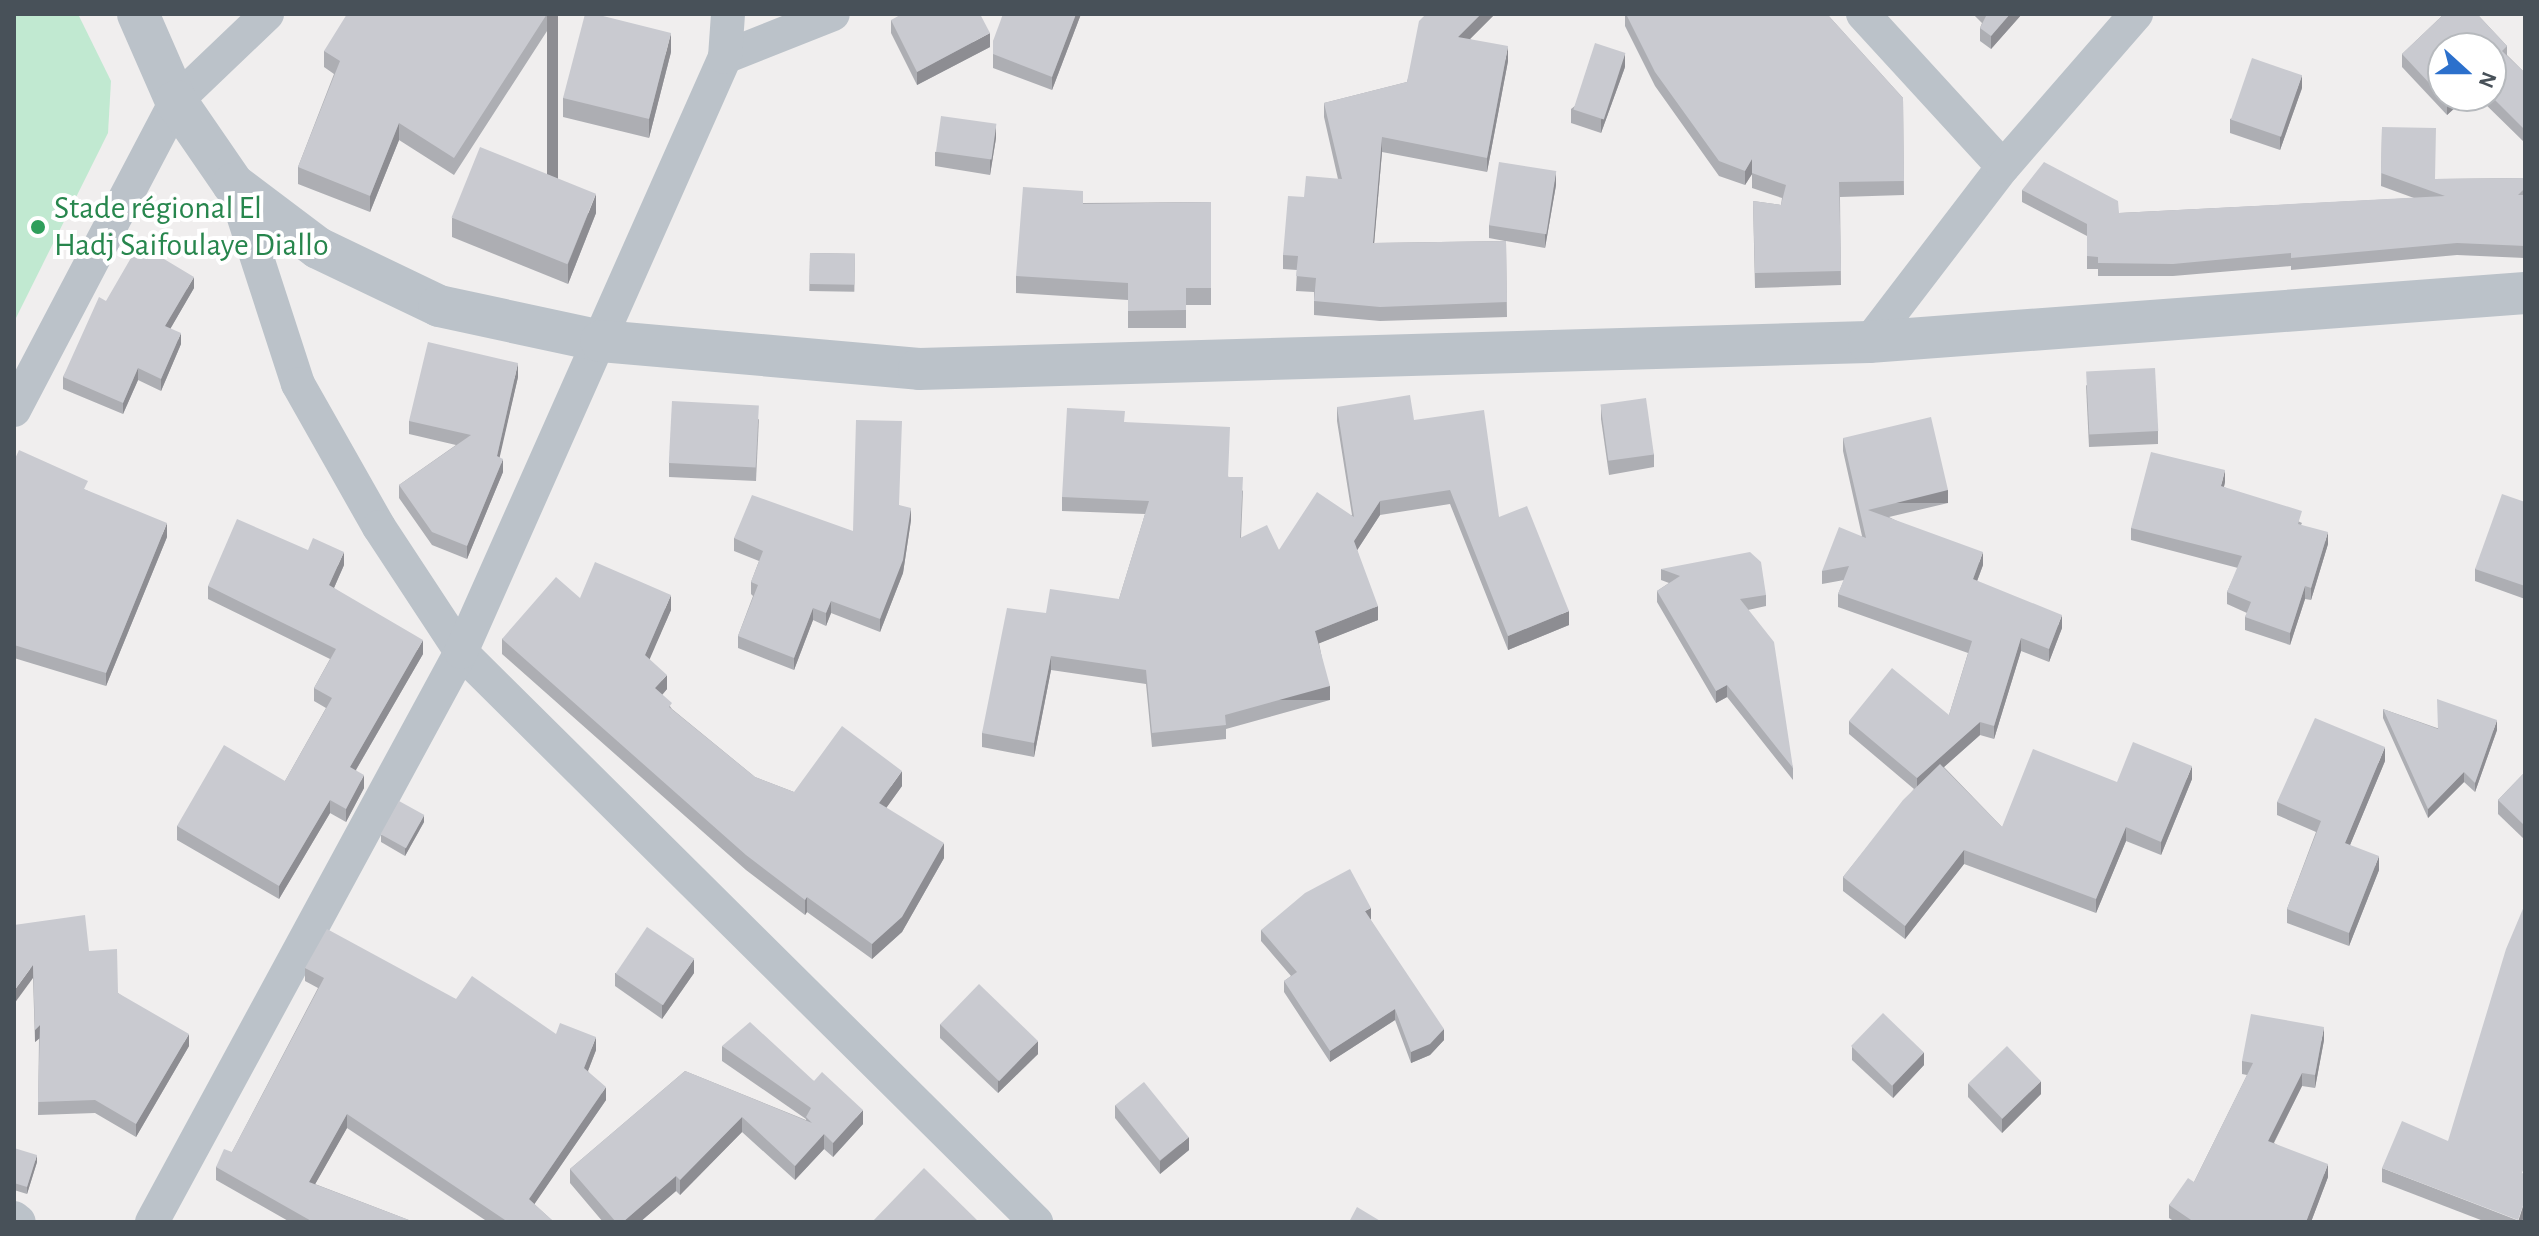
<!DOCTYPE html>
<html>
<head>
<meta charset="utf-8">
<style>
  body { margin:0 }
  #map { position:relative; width:2539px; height:1236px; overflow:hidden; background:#f0eeee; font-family:"Alegreya Sans",sans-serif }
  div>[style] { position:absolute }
  .green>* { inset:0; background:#c1e9d1 }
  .minor>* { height:34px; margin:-17px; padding:0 17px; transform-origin:17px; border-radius:17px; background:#bbc2c9 }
  .tertiary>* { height:42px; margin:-21px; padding:0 21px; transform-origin:21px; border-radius:21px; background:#bbc2c9 }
  .wall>* { inset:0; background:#adaeb3; transform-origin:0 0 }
  .shaded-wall>* { inset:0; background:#8d8d92; transform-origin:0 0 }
  .building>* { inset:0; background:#c9cad0; transform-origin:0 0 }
  .dots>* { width:22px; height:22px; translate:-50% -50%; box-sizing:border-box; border:4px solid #fff; border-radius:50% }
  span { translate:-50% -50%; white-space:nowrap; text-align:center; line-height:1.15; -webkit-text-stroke:8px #fff; paint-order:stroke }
  .leisure-label { font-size:32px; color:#27864d }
  .left { translate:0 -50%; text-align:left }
  .frame { position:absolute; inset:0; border:16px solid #485159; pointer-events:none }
  .north { position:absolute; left:2427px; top:32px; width:80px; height:80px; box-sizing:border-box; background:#fff; border:2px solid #b6b9bd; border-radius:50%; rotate:111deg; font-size:22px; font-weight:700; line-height:32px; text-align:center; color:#485159 }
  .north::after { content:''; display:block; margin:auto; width:28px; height:36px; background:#2c70cc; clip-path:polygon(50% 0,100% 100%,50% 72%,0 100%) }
</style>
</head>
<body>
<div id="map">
  <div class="green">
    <div style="clip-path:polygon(14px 14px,78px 14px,111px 81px,108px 133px,14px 322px)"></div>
  </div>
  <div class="minor">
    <div style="left:1863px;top:14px;width:207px;rotate:47.5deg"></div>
    <div style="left:725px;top:57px;width:116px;rotate:-21.7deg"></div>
    <div style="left:233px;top:184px;width:210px;rotate:72deg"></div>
    <div style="left:298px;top:384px;width:164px;rotate:60.5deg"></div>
    <div style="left:379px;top:527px;width:149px;rotate:56.7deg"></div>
    <div style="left:461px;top:652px;width:810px;rotate:44.75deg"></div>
    <div style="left:1869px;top:342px;width:220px;rotate:-52.6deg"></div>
    <div style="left:2003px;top:167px;width:203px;rotate:-49deg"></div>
    <div style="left:14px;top:410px;width:349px;rotate:-62.3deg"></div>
    <div style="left:176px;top:101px;width:126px;rotate:-43.7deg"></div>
    <div style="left:14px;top:1218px;width:6px;rotate:39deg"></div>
    <div style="left:152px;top:1222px;width:648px;rotate:-61.54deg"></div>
    <div style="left:461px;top:652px;width:651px;rotate:-66.07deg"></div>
    <div style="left:725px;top:57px;width:43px;rotate:-86deg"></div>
  </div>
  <div class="tertiary">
    <div style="left:138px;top:14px;width:95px;rotate:66.4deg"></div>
    <div style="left:176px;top:101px;width:101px;rotate:55.5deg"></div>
    <div style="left:233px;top:184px;width:106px;rotate:37deg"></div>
    <div style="left:318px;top:248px;width:134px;rotate:25.6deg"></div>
    <div style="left:439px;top:306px;width:166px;rotate:12.2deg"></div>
    <div style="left:601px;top:341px;width:319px;rotate:5deg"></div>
    <div style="left:919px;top:369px;width:950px;rotate:-1.63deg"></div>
    <div style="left:1869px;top:342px;width:658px;rotate:-4.27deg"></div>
  </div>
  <div class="wall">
    <div style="clip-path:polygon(558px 14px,454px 175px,399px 140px,370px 212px,298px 184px,298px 167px,334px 74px,324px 67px,324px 51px)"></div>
    <div style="clip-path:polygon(1081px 14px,1052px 90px,993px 68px,993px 41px)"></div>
    <div style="clip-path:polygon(1426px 14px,1495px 14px,1470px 39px,1508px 61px,1487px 172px,1382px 152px,1374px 243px,1505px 241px,1489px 238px,1489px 225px,1556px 185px,1545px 248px,1506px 241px,1507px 317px,1380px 321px,1314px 315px,1314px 292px,1296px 291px,1297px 270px,1283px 269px,1283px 255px,1304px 197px,1338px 179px,1324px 117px,1324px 103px,1407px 82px)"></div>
    <div style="clip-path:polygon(1625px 14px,1827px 14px,1903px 98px,1904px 195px,1840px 197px,1841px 285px,1755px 288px,1753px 201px,1781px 205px,1782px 198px,1752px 188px,1752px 174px,1745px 185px,1719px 176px,1655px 86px,1625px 26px)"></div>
    <div style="clip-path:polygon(1973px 14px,2022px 14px,1991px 49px,1980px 41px,1980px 28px,1982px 23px)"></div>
    <div style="clip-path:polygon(2444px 14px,2477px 14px,2507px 46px,2507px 55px,2525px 73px,2525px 143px,2477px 96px,2491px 96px,2491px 48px,2443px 48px,2443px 96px,2468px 96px,2447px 115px,2402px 67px,2402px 54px)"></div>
    <div style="clip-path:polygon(891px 20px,990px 47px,917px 85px,891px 33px)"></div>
    <div style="clip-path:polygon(671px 52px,649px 138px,563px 117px,563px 98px)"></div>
    <div style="clip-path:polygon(1625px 67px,1601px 133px,1571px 123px,1571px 109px)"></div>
    <div style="clip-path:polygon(2302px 88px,2280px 150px,2230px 133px,2230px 119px)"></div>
    <div style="clip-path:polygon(2382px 127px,2435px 179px,2525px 178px,2525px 258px,2457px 255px,2291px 270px,2291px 266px,2173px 276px,2098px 276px,2098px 269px,2087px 269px,2087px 236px,2022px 202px,2022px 190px,2119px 213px,2414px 198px,2381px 186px)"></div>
    <div style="clip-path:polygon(996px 138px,990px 175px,935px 166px,935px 152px)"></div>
    <div style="clip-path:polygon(1211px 202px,1211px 305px,1186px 305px,1186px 328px,1128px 328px,1128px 300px,1016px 293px,1016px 276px,1083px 203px)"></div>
    <div style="clip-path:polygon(596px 213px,568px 284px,452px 237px,452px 218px)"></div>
    <div style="left:810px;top:253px;width:45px;height:38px;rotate:1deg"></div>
    <div style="clip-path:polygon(194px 288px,170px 329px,181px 344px,161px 391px,138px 380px,123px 414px,63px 389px,63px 377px,106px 301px)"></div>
    <div style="clip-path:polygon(518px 377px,499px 457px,503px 472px,467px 559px,432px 545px,399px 498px,399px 485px,456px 445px,409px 434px,409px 421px)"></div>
    <div style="clip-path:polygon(2086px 385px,2158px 431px,2158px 444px,2089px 447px)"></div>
    <div style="clip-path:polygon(1601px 406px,1654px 454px,1654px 467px,1609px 475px,1601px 419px)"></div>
    <div style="clip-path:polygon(1337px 407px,1414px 420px,1499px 517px,1569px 625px,1508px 650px,1450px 504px,1380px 515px,1357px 550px,1378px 620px,1319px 643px,1330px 700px,1226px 729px,1226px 739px,1152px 747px,1146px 684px,1051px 670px,1034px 757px,982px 747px,982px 733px,1046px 613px,1119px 599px,1145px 514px,1062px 511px,1062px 497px,1125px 422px,1229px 477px,1243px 491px,1241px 538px,1279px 550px,1352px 515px,1337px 421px)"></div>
    <div style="clip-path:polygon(759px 419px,756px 481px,669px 477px,669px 463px)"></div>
    <div style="clip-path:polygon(1843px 438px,1948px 503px,1889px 517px,1983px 565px,1977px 581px,2062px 628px,2049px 662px,2021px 651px,1994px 739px,1980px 735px,1944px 767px,2002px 827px,2117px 782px,2192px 779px,2161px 855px,2126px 841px,2096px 913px,1964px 864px,1905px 939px,1843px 891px,1843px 877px,1914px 789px,1849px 734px,1849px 721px,1949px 715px,1968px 653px,1838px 607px,1838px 594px,1844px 580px,1822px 584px,1822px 571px,1862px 536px,1843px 451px)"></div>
    <div style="clip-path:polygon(14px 461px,88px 491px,167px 537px,106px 686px,14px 658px)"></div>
    <div style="clip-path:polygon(2225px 482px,2224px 487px,2302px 523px,2301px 525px,2328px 544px,2311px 600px,2305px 599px,2290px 645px,2245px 630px,2245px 617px,2247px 613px,2227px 604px,2227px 592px,2238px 568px,2131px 540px,2131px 528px)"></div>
    <div style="clip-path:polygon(2525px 502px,2525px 599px,2475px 581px,2475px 569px)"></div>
    <div style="clip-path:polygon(899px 505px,911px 520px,903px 573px,880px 632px,831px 613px,826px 626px,813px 620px,794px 670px,738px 648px,738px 636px,753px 596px,751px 594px,751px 582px,759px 561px,734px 551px,734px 538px,853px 531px)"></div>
    <div style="clip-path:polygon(344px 565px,334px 588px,423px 654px,356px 770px,364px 788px,346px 822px,330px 813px,279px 899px,177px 840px,177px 826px,285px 781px,326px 708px,314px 701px,314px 688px,330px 659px,208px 599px,208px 586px)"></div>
    <div style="clip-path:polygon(1661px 569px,1766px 595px,1766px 606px,1748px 610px,1793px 768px,1793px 780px,1727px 697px,1716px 703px,1657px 602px,1657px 591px,1669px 583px,1661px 580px)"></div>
    <div style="clip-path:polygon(580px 598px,671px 610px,649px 659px,667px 689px,662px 695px,672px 709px,755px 777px,794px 792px,902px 786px,886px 808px,944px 858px,902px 932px,872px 959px,807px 912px,805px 915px,746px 870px,502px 654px,502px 639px)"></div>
    <div style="clip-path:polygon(2383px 709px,2437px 728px,2497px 730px,2475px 792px,2464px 782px,2428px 818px,2383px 718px)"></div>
    <div style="clip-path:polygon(2385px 761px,2350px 845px,2379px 870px,2349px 946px,2287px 923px,2287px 909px,2316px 832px,2277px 815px,2277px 802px)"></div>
    <div style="clip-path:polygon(2525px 772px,2525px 840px,2498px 814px,2498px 800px)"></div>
    <div style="clip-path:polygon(424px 822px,405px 856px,381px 842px,381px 835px)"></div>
    <div style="clip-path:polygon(1370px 919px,1444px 1040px,1430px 1055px,1411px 1063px,1395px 1020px,1330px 1062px,1284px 992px,1284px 981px,1291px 976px,1261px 941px,1261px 930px,1371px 919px)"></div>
    <div style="clip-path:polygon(14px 925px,89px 951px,118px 993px,189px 1046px,136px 1137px,95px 1113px,38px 1115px,39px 1038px,35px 1042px,33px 978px)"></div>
    <div style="clip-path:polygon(305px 968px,456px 999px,596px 1050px,588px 1071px,606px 1100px,534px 1204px,554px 1222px,488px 1222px,347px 1128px,315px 1184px,414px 1222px,290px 1222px,216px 1180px,216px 1167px,232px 1152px,318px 988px,305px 981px)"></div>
    <div style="clip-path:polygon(615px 973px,694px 973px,662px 1019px,615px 986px)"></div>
    <div style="clip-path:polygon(940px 1024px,1038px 1054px,998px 1093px,940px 1038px)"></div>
    <div style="clip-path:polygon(2324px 1040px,2315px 1088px,2302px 1086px,2274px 1143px,2328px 1177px,2311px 1222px,2175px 1222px,2169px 1218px,2169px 1205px,2194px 1182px,2247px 1075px,2242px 1074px,2242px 1061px)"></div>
    <div style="clip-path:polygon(722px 1046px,814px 1081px,863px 1124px,833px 1157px,824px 1149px,795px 1180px,742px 1132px,680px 1195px,676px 1191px,640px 1222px,603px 1222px,570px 1183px,570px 1169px,685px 1071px,806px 1120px,806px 1119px,722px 1061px)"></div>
    <div style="clip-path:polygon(1852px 1047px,1924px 1065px,1893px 1098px,1852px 1060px)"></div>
    <div style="clip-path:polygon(1968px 1084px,2041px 1094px,2002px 1133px,1968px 1097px)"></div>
    <div style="clip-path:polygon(1115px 1105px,1189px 1150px,1160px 1174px,1115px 1118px)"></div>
    <div style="clip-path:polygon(14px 1148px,37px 1162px,27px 1194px,14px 1190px)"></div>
    <div style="clip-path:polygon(2382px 1168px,2522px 1222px,2486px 1222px,2382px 1182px)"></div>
  </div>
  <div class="shaded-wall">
    <div style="left:547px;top:14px;width:11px;height:171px"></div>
    <div style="clip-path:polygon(1076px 14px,1081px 14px,1052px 90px,1052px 77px)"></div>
    <div style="clip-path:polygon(1481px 14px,1495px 14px,1458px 51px,1458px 37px)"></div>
    <div style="clip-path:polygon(2010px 14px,2022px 14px,1991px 49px,1991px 36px)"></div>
    <div style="clip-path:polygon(671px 33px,671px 52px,649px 138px,649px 119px)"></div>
    <div style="clip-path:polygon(990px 33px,990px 47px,917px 85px,917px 72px)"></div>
    <div style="clip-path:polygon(1508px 46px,1508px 61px,1487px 172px,1487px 158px)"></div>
    <div style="clip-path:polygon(1625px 53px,1625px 67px,1601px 133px,1601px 120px)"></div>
    <div style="clip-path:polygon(2302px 75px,2302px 88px,2280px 150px,2280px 137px)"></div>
    <div style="clip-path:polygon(2453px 96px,2468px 96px,2447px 115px,2447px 102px)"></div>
    <div style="clip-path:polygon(399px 123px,399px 140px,370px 212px,370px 196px)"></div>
    <div style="clip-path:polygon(996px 124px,996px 138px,990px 175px,990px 161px)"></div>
    <div style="clip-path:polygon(1382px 137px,1382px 152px,1373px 257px,1373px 243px)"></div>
    <div style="clip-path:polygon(1752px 159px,1752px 174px,1745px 185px,1745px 171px)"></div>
    <div style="clip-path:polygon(1556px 171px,1556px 185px,1545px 248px,1545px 234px)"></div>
    <div style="clip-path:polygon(596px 194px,596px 213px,568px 284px,568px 264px)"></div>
    <div style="clip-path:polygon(194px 277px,194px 288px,165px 338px,165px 326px)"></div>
    <div style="clip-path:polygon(181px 333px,181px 344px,161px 391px,161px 379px)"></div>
    <div style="clip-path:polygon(518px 363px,518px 377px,497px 469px,497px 456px)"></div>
    <div style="clip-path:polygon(138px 368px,138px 380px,123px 414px,123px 403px)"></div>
    <div style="clip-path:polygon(503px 459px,503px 472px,467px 559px,467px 546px)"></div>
    <div style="clip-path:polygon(2225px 470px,2225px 482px,2221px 498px,2221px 486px)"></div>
    <div style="left:1948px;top:490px;width:13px;height:82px;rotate:90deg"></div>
    <div style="clip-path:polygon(1380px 501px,1380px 515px,1354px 555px,1354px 541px)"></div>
    <div style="clip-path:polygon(911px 508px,911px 520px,903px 573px,880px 632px,880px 619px)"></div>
    <div style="clip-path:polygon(167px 523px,167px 537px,106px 686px,106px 673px)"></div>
    <div style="clip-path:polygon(2328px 532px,2328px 544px,2311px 600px,2311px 588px)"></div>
    <div style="clip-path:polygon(344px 552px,344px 565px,329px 599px,329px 585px)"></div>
    <div style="clip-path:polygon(1983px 552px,1983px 565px,1973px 592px,1973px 579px)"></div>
    <div style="clip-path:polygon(2305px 586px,2305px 599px,2290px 645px,2290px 633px)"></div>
    <div style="clip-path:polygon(671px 595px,671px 610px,645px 670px,645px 655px)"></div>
    <div style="clip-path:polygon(831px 601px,831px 613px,826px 626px,826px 613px)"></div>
    <div style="clip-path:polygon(1378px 606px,1378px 620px,1315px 645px,1315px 631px)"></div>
    <div style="clip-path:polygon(813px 608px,813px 620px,794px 670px,794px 658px)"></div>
    <div style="clip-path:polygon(1569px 611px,1569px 625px,1508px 650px,1508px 636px)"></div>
    <div style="clip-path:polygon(2062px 615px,2062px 628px,2049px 662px,2049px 649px)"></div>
    <div style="clip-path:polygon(2021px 638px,2021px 651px,1994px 739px,1994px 726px)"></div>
    <div style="clip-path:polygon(423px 640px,423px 654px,350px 780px,350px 767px)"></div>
    <div style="clip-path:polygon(1051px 656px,1051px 670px,1034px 757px,1034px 743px)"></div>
    <div style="clip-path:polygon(667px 675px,667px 689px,655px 703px,655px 688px)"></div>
    <div style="clip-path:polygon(1727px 685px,1727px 697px,1716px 703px,1716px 691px)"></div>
    <div style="left:1330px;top:686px;width:14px;height:109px;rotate:90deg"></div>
    <div style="clip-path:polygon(2497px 720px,2497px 730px,2475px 792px,2475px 783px)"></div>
    <div style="clip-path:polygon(1980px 722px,1980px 735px,1917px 791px,1917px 778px)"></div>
    <div style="clip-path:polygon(2385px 747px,2385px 761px,2345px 857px,2345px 843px)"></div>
    <div style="clip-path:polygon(2192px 766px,2192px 779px,2161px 855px,2161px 842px)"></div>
    <div style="clip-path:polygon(902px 771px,902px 786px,879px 818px,879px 803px)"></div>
    <div style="clip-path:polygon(2464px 772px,2464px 782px,2428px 818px,2428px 809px)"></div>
    <div style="clip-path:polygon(364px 775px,364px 788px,346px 822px,346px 809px)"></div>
    <div style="clip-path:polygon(330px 800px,330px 813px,279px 899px,279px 886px)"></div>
    <div style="clip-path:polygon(424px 815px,424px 822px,405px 856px,405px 849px)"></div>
    <div style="clip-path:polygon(2126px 827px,2126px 841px,2096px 913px,2096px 899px)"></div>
    <div style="clip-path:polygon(944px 843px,944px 858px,902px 932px,872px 959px,872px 944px)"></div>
    <div style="clip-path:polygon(1964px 850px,1964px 864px,1905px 939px,1905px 926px)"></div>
    <div style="clip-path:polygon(2379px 856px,2379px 870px,2349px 946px,2349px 933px)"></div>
    <div style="clip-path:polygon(807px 897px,807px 912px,805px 915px,805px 900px)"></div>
    <div style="clip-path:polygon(1371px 908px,1371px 919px,1365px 922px,1365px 911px)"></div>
    <div style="clip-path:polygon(694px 959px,694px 973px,662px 1019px,662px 1005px)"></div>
    <div style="clip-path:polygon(33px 965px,33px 978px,14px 1004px,14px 991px)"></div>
    <div style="clip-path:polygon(1395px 1009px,1395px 1020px,1330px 1062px,1330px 1051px)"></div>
    <div style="clip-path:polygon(40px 1025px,40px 1038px,35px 1042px,35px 1030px)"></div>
    <div style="clip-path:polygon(2324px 1027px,2324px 1040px,2315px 1088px,2315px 1075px)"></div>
    <div style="clip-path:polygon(1444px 1029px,1444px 1040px,1430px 1055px,1411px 1063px,1411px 1052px)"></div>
    <div style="clip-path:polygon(189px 1034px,189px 1046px,136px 1137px,136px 1124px)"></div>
    <div style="clip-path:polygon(596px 1037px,596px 1050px,584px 1081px,584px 1068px)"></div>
    <div style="clip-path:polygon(1038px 1041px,1038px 1054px,998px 1093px,998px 1079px)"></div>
    <div style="clip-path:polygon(1924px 1052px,1924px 1065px,1893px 1098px,1893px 1085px)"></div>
    <div style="clip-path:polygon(2302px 1073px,2302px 1086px,2268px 1154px,2268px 1141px)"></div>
    <div style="clip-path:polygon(2041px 1081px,2041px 1094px,2002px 1133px,2002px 1119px)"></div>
    <div style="clip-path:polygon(606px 1087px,606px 1100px,529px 1212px,529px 1199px)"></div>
    <div style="clip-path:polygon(863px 1110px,863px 1124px,833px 1157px,833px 1143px)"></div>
    <div style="clip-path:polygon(347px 1114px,347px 1128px,309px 1195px,309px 1182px)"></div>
    <div style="clip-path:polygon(742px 1117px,742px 1132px,680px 1195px,680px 1180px)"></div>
    <div style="clip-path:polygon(824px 1134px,824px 1149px,795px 1180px,795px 1166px)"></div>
    <div style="clip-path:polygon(1189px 1137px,1189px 1150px,1160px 1174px,1160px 1161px)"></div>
    <div style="clip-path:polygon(37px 1155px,37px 1162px,27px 1194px,27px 1187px)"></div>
    <div style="clip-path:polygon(2328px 1164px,2328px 1177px,2311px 1222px,2306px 1222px)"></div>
    <div style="clip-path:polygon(676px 1176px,676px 1191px,640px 1222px,623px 1222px)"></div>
    <div style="clip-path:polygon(2525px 1200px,2525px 1214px,2522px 1222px,2518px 1222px)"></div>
  </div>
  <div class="building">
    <div style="clip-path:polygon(347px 14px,547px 14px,454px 158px,399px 123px,370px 196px,298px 167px,340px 61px,324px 51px)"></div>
    <div style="clip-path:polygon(585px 14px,595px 14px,671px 33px,649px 119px,563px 98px)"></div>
    <div style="clip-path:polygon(902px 14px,980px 14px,990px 33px,917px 72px,891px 20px)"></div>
    <div style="clip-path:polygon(1003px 14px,1076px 14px,1052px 77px,993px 54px,993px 41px)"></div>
    <div style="clip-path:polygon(1426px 14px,1481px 14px,1458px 37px,1508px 46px,1487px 158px,1382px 137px,1373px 243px,1506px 241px,1507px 302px,1380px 307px,1314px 301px,1316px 278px,1296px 276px,1298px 256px,1283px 255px,1288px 196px,1304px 197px,1306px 176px,1342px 179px,1324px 103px,1407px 82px,1419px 21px)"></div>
    <div style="clip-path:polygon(1626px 14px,1827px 14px,1903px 98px,1904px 181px,1839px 182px,1841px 271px,1755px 273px,1753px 201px,1781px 205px,1786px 185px,1752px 173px,1752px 159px,1745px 171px,1719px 161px,1655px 72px)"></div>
    <div style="clip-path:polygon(1987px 14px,2010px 14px,1991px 36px,1980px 28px)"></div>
    <div style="clip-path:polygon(2444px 14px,2477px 14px,2507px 46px,2502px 51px,2525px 73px,2525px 130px,2491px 96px,2491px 48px,2443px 48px,2443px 96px,2453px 96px,2447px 102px,2402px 54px)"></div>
    <div style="left:1595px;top:43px;width:32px;height:70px;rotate:18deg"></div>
    <div style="left:2252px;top:58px;width:53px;height:65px;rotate:19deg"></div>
    <div style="left:941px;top:116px;width:56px;height:36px;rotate:8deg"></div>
    <div style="clip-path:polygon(2382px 127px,2436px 128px,2435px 179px,2525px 178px,2525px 188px,2518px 195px,2525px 195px,2525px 246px,2457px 243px,2291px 258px,2291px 253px,2173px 264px,2098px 263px,2098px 257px,2087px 256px,2087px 224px,2022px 190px,2044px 162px,2118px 201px,2119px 213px,2445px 196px,2381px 173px)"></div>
    <div style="left:480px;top:147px;width:125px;height:76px;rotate:22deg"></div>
    <div style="left:1499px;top:162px;width:58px;height:64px;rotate:9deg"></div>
    <div style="clip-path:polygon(1023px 187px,1083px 191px,1083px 204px,1211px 202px,1211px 288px,1186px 288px,1186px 310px,1128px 311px,1128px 283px,1016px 276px)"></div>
    <div style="clip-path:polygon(139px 244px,194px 277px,165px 326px,181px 333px,161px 379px,138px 368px,123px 403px,63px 377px,99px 297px,106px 301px)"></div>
    <div style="left:810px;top:253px;width:45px;height:31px;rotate:1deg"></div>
    <div style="clip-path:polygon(428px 342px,518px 363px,497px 456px,503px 459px,467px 546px,432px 532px,399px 485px,471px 435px,409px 421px)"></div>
    <div style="left:2155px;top:368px;width:63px;height:69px;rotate:87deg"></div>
    <div style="clip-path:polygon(1410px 395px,1414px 420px,1484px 410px,1499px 517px,1527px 506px,1569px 611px,1508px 636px,1450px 490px,1380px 501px,1354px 541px,1378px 606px,1315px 631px,1330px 686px,1225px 715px,1226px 725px,1152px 733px,1146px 670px,1051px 656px,1034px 743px,982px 733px,1007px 608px,1046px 613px,1050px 589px,1119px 599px,1149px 501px,1062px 497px,1067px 408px,1125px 411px,1124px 422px,1230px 427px,1228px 477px,1243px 477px,1240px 538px,1267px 525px,1279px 550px,1317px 492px,1354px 517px,1337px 407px)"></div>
    <div style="left:1646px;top:398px;width:57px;height:46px;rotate:82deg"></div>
    <div style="left:672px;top:401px;width:87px;height:62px;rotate:3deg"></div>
    <div style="clip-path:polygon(1931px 417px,1948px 490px,1868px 510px,1983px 552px,1973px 579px,2062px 615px,2049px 649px,2021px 638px,1994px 726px,1980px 722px,1917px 778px,1849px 721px,1892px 668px,1949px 715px,1972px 641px,1838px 594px,1849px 566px,1822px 571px,1839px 527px,1866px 538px,1843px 438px)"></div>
    <div style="clip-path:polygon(856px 420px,902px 421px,899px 505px,911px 508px,903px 560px,880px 619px,831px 601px,826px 613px,813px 608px,794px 658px,738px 636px,758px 585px,751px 582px,763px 551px,734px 538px,752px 495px,853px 531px)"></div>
    <div style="clip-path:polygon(19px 450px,88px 481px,84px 489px,167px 523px,106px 673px,14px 645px,14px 461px)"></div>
    <div style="clip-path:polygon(2151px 452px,2225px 470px,2221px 486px,2302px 511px,2298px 524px,2328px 532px,2311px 588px,2305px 586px,2290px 633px,2245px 617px,2251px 602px,2227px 592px,2242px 556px,2131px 528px)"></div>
    <div style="clip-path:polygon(2502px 494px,2525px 502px,2525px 586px,2475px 569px)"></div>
    <div style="clip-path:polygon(237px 519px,308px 550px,313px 538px,344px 552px,329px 585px,423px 640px,350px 767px,364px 775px,346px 809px,330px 800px,279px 886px,177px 826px,224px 745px,285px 781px,332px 698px,314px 688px,336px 649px,208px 586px)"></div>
    <div style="clip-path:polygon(1750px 552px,1761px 562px,1766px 595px,1740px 599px,1774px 642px,1793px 768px,1727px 685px,1716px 691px,1657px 591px,1680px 576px,1661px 569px)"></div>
    <div style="clip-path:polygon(595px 562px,671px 595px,645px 655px,667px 675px,655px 688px,672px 703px,669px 707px,755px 777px,794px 792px,842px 726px,902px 771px,879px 803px,944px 843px,902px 917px,872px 944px,807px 897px,805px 900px,746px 855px,502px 639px,556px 577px,580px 598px)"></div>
    <div style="clip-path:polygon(2437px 699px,2497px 720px,2475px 783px,2464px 772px,2428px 809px,2383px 709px,2438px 729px)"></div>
    <div style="clip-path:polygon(2315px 718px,2385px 747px,2345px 843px,2379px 856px,2349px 933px,2287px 909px,2321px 821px,2277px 802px)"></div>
    <div style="clip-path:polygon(2133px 742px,2192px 766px,2161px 842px,2126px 827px,2096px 899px,1964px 850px,1905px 926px,1843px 877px,1903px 800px,1940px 764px,2002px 827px,2033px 749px,2117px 782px)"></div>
    <div style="clip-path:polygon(2525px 772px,2525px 826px,2498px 800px)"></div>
    <div style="left:399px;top:801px;width:29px;height:38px;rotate:29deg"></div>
    <div style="clip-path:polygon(1350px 869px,1371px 908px,1365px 911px,1444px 1029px,1430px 1044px,1411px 1052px,1395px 1009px,1330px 1051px,1284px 981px,1297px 972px,1261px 930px,1305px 893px)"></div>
    <div style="clip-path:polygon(2525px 904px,2525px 1165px,2522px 1173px,2525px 1174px,2525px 1200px,2518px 1220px,2382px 1168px,2402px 1121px,2448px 1141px,2506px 949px)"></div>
    <div style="clip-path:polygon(85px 915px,89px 951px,117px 949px,118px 993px,189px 1034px,136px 1124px,95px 1100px,38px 1102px,40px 1025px,35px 1030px,33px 965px,14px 991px,14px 925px)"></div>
    <div style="left:647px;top:927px;width:57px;height:56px;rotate:34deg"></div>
    <div style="clip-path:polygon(327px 929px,456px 999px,472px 976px,556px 1034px,560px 1023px,596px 1037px,584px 1068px,606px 1087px,529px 1199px,554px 1222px,508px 1222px,347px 1114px,309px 1182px,414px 1222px,313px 1222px,216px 1167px,224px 1149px,232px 1152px,324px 978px,305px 968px)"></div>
    <div style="left:979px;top:984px;width:82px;height:56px;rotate:44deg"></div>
    <div style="left:1883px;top:1013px;width:57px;height:46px;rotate:44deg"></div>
    <div style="clip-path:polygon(2251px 1014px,2324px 1027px,2315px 1075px,2302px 1073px,2268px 1141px,2328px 1164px,2306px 1222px,2194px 1222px,2169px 1205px,2188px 1178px,2194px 1182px,2253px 1063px,2242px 1061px)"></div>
    <div style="clip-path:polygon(750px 1022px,814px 1081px,822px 1072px,863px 1110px,833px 1143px,824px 1134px,795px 1166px,742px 1117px,680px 1180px,676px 1176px,623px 1222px,616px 1222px,570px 1169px,685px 1071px,812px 1123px,806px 1117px,811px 1108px,722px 1046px)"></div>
    <div style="left:2007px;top:1046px;width:49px;height:54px;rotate:46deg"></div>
    <div style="left:1144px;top:1082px;width:71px;height:37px;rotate:51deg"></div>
    <div style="clip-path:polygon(14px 1148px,37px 1155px,27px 1187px,14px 1183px)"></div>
    <div style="clip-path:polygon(924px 1168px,979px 1222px,872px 1222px)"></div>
    <div style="clip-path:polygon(1357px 1207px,1382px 1222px,1349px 1222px)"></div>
  </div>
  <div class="dots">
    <div style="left:38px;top:227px;background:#2e9e5b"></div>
  </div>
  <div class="leisure-label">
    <span class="left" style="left:54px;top:227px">Stade régional El<br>Hadj Saifoulaye Diallo</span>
  </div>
  <div class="frame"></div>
  <div class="north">N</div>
</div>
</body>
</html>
